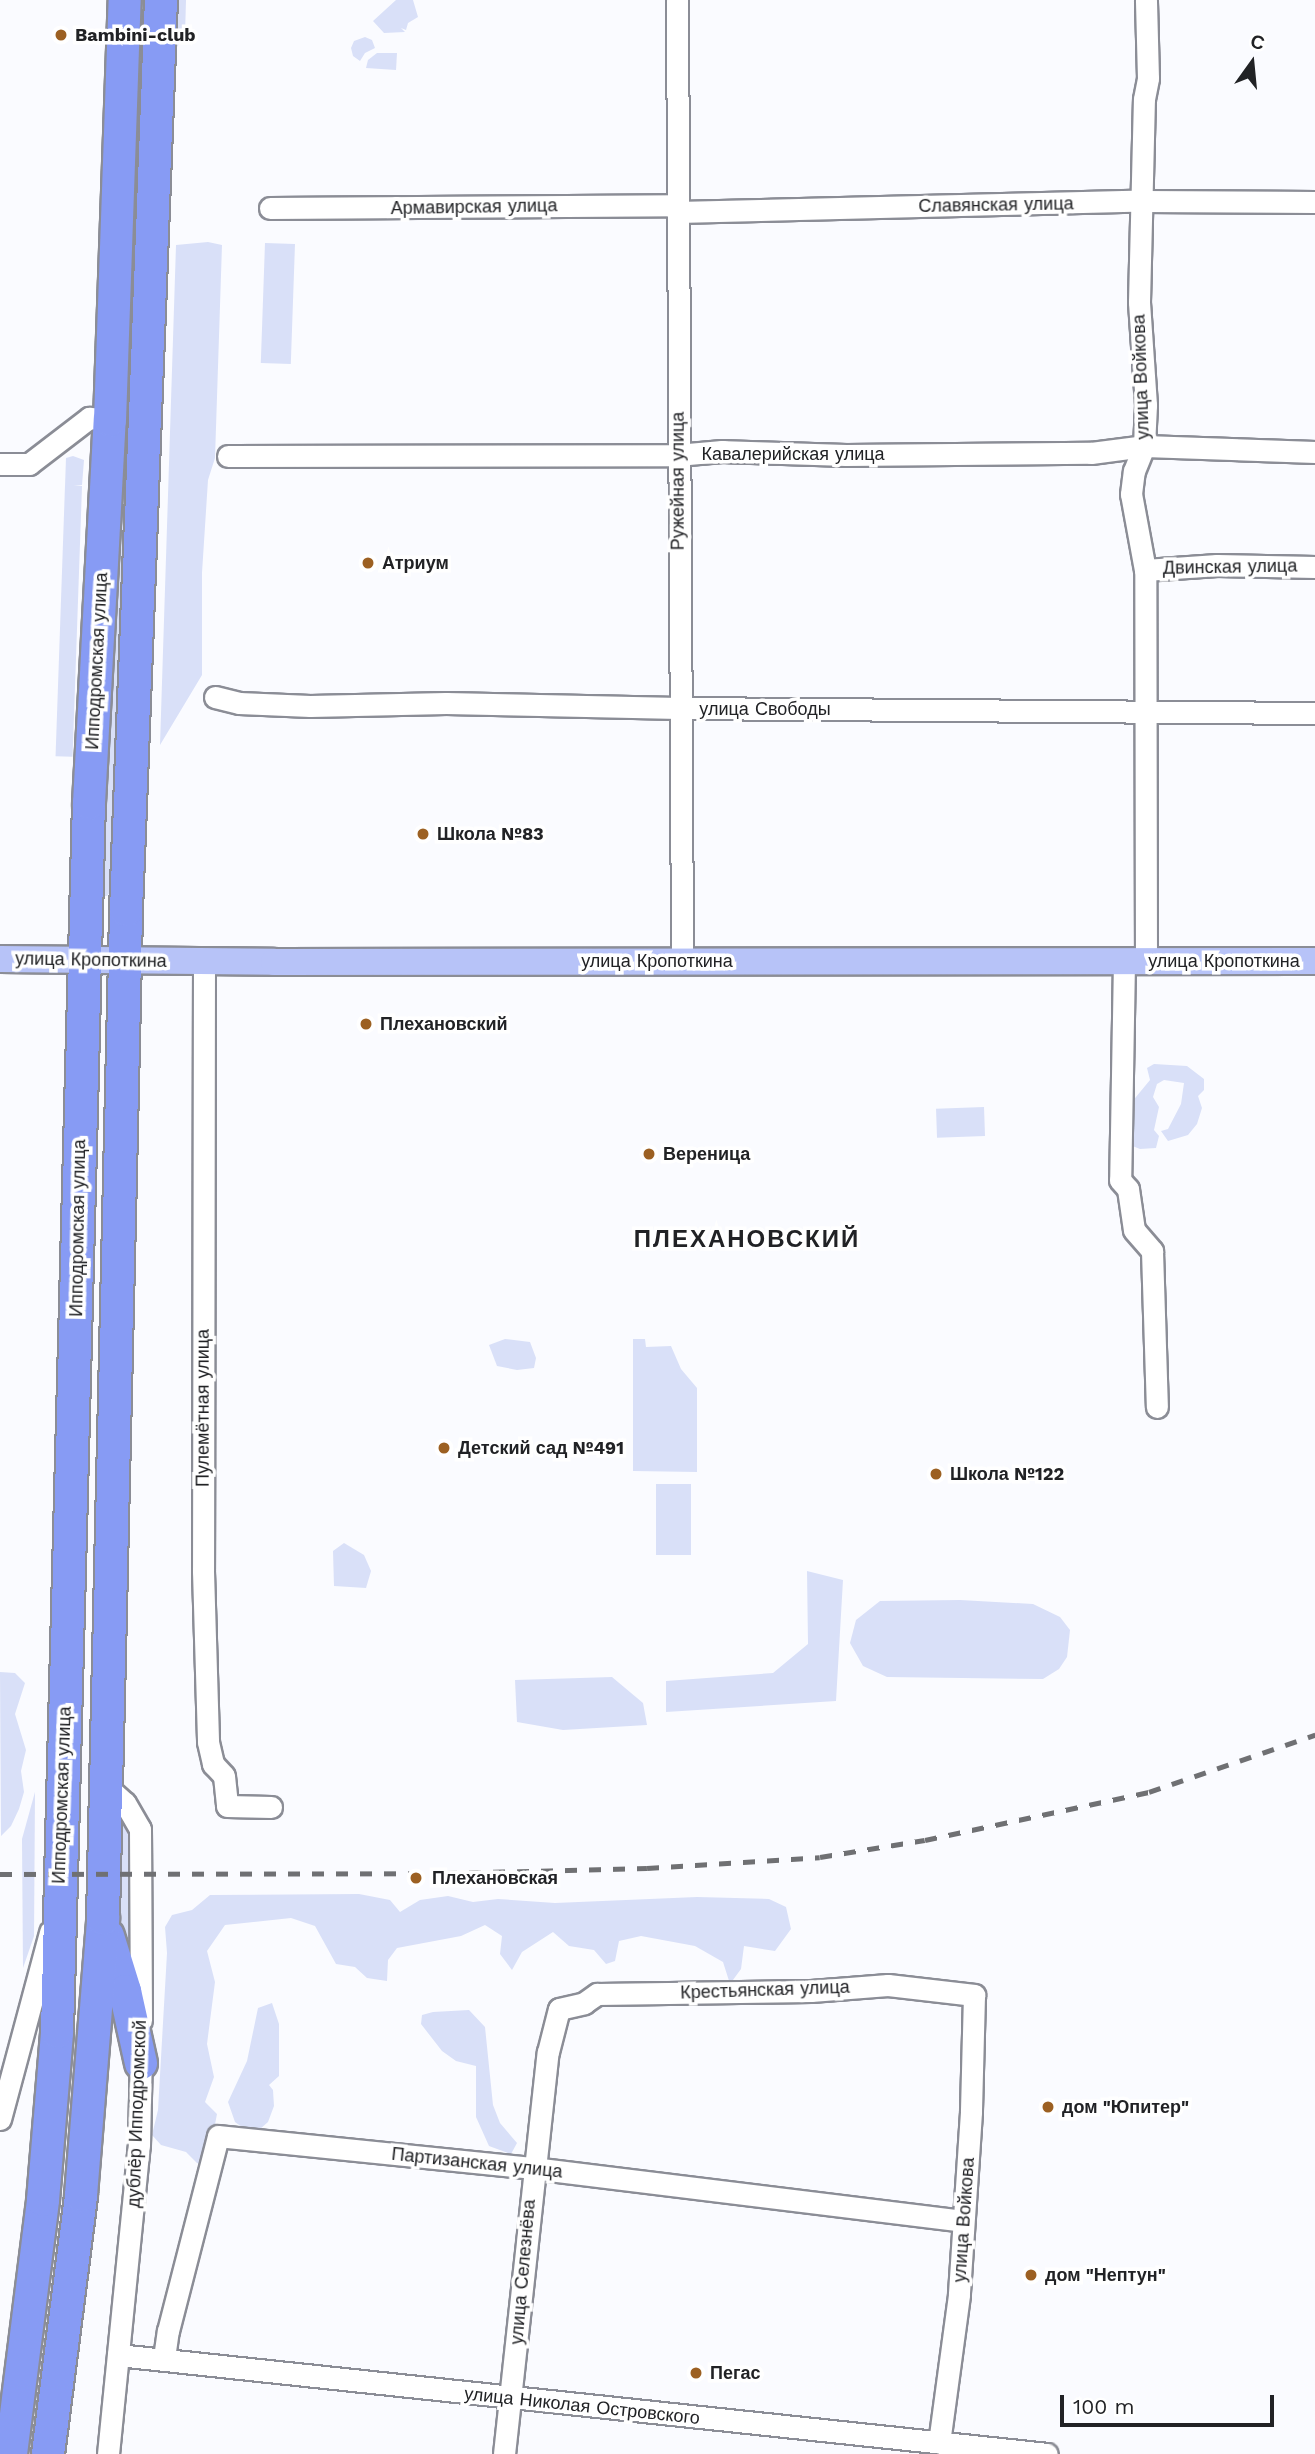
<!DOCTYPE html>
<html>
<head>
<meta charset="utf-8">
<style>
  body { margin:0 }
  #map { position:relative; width:1315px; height:2454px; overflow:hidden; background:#fafbff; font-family:"Work Sans",sans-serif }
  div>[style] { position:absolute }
  .green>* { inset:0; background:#d9e0f8; transform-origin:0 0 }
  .roads { filter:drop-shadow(2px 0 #8b8d96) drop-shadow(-2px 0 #8b8d96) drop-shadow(0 2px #8b8d96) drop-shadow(0 -2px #8b8d96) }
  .minor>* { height:21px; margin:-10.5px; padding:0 10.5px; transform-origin:10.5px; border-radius:10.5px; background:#fff }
  .major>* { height:26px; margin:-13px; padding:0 13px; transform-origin:13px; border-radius:13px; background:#b7c3f8 }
  .highway>* { height:32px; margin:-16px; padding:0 16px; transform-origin:16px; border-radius:16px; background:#879bf4 }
  .rail>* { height:4.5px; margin-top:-2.25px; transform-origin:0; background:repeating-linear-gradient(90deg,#6f7073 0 12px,transparent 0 24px) }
  .dots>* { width:19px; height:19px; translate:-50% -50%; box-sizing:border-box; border:4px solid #fff; border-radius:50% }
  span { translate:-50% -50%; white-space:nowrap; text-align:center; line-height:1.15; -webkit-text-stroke:7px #fff; paint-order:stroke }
  .poi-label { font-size:18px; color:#212225; font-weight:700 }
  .left { translate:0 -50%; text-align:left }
  .street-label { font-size:18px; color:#212225 }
  .district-label { font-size:24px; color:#212225; font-weight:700; letter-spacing:2px }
  .north { position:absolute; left:1217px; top:28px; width:70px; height:70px; -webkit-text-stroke:5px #fff; paint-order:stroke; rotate:15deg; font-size:19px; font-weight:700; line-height:28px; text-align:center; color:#212225 }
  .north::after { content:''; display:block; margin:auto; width:24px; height:32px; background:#212225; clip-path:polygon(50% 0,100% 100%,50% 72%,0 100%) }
  .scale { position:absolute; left:1060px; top:2395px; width:214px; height:32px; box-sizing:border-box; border:4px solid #212225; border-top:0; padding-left:9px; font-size:21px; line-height:24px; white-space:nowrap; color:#212225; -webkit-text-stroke:5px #fff; paint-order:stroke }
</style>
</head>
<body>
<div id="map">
  <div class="green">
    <div style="clip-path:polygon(133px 0,150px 0,111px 891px,107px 896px,100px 896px)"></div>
    <div style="clip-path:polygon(177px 0,186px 0,185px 35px,175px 50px)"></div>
    <div style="clip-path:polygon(396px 0,413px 0,418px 17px,408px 23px,406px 30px,401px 28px,405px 32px,384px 33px,373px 21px)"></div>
    <div style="clip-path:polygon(365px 37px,372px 40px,375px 48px,365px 53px,360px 61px,353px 56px,351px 48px,354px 41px)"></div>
    <div style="clip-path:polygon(377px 53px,397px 53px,396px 70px,366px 68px,368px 60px)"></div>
    <div style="clip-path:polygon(208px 242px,222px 245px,215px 458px,208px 480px,202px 573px,202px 675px,160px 745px,176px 245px)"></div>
    <div style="left:265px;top:243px;width:30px;height:120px;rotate:2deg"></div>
    <div style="clip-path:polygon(73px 456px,84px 460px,82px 485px,65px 487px,66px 458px)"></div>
    <div style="left:82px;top:486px;width:271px;height:17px;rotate:92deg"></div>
    <div style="clip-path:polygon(1154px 1064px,1187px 1066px,1204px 1079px,1204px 1090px,1198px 1096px,1202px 1108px,1197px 1124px,1188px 1135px,1168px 1141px,1161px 1131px,1168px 1129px,1181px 1104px,1184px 1083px,1164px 1080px,1157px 1084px,1153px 1097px,1159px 1107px,1154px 1130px,1159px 1136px,1156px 1148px,1140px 1149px,1130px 1145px,1127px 1140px,1132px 1126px,1131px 1103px,1150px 1080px,1147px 1068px)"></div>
    <div style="left:984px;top:1107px;width:29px;height:48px;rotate:88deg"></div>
    <div style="clip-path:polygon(505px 1339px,530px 1342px,536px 1358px,534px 1368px,517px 1370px,497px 1366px,489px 1345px)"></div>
    <div style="clip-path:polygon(633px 1339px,645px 1339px,646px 1347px,671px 1346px,681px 1369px,697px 1388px,697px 1472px,633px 1471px)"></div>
    <div style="left:656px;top:1484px;width:35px;height:71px"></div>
    <div style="clip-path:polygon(344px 1543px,364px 1555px,371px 1571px,366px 1588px,334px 1586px,333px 1551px)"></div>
    <div style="clip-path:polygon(807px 1571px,843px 1580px,836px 1701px,666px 1712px,666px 1681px,773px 1673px,808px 1644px)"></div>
    <div style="clip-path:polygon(960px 1600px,1033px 1604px,1060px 1617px,1070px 1630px,1067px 1657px,1059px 1669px,1043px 1679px,887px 1677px,863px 1666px,850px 1643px,856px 1620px,880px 1601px)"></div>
    <div style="clip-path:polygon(0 1672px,15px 1673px,25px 1683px,15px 1714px,26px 1750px,21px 1771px,24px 1792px,19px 1809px,11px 1826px,1px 1836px)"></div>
    <div style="clip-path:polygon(612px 1677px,643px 1703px,647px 1725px,563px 1730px,517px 1722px,515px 1680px)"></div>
    <div style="clip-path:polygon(35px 1792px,34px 1936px,23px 1968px,22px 1839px)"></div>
    <div style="clip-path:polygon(125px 1817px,130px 1842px,130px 1963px,118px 1926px,120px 1838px)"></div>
    <div style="clip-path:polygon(359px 1894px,390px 1900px,400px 1912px,420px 1900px,448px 1896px,473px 1902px,498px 1899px,555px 1903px,697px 1897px,769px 1899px,786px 1907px,791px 1929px,775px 1951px,744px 1946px,741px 1969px,730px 1984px,723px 1962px,695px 1946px,641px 1936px,619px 1941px,615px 1961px,606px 1964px,594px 1950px,569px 1946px,553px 1932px,522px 1952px,512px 1970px,500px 1954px,502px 1936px,485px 1925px,461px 1936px,397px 1948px,388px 1960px,387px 1981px,367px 1978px,355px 1967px,336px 1964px,315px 1926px,291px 1918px,225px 1925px,207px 1951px,215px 1982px,207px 2044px,214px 2077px,205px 2102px,217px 2114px,207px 2165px,197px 2163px,186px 2152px,161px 2145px,152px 2135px,158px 2110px,167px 1953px,165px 1927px,172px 1915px,192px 1910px,210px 1895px)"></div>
    <div style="clip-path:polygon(272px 2003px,279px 2024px,279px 2076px,269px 2085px,273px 2090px,274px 2106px,268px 2122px,253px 2135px,235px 2122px,228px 2102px,247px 2061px,258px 2008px)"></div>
    <div style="clip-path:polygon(469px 2010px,485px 2027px,493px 2105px,500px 2123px,517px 2143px,511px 2154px,489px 2146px,476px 2117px,476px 2066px,456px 2061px,442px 2051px,421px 2024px,422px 2015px,433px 2012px)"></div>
  </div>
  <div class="roads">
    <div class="minor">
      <div style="left:677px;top:0;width:961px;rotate:89.7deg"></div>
      <div style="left:270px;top:208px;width:407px;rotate:-0.4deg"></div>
      <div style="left:677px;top:212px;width:466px;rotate:-1.4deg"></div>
      <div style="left:1143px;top:201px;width:172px;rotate:0.3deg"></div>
      <div style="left:228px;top:456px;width:449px;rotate:-0.1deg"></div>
      <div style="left:677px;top:455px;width:45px;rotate:-5.1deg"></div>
      <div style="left:722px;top:451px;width:124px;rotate:1.8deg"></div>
      <div style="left:846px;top:455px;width:245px;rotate:-0.5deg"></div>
      <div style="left:1091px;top:453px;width:53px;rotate:-7.5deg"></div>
      <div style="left:1144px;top:446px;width:171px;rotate:2deg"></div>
      <div style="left:0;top:464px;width:29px"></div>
      <div style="left:29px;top:464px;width:76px;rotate:-37.5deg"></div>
      <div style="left:89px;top:418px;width:21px;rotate:5deg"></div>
      <div style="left:1145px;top:570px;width:72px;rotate:-4deg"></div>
      <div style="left:1217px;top:565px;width:98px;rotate:1.2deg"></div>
      <div style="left:215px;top:697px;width:25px;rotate:14deg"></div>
      <div style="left:239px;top:703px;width:71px;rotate:2.4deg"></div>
      <div style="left:310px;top:706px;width:136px;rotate:-1.3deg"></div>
      <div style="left:446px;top:703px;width:233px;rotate:1.2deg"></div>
      <div style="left:679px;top:708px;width:636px;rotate:0.45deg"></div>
      <div style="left:1146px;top:960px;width:390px;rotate:-90.1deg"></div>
      <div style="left:1145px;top:570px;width:77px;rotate:-100.4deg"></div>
      <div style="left:1131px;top:494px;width:23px;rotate:-83deg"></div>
      <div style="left:1134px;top:471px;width:27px;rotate:-68deg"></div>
      <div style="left:1144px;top:446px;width:41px;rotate:-87.2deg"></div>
      <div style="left:1146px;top:405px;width:103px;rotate:-93.9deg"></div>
      <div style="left:1139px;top:302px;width:203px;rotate:-88.6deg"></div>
      <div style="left:1144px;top:99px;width:21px;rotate:-79deg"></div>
      <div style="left:1148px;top:78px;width:78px;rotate:-91.5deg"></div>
      <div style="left:204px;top:961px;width:610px;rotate:90.09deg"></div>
      <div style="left:203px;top:1571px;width:171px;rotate:88.3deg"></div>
      <div style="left:208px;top:1742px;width:23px;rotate:77deg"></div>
      <div style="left:213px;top:1764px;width:16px;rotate:47deg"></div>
      <div style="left:224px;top:1776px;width:30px;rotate:84deg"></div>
      <div style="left:227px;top:1806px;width:44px;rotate:1.3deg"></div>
      <div style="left:1124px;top:961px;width:219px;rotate:91deg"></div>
      <div style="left:1120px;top:1180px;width:12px;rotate:48deg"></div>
      <div style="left:1128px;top:1189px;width:41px;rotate:81.7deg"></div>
      <div style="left:1134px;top:1230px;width:28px;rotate:49deg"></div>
      <div style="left:1152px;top:1251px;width:156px;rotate:88.2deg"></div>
      <div style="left:106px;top:1786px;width:25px;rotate:42deg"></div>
      <div style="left:125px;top:1803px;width:30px;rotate:60deg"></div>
      <div style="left:140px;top:1829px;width:191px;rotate:89.7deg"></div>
      <div style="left:0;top:2119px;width:194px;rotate:-75deg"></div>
      <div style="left:118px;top:2355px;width:934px;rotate:6.08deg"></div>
      <div style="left:164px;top:2358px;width:27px;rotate:-82deg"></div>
      <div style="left:168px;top:2331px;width:201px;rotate:-75.6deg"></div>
      <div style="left:218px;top:2136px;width:317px;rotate:5.8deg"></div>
      <div style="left:533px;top:2168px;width:433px;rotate:7deg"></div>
      <div style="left:108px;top:2454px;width:311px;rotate:-84.3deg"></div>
      <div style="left:139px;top:2145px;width:93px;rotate:-88.8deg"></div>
      <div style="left:504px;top:2454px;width:404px;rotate:-83.8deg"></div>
      <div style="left:548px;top:2052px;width:44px;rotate:-75.7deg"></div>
      <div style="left:559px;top:2009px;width:26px;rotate:-13deg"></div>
      <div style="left:584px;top:2003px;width:16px;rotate:-35deg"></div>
      <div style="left:597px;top:1994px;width:214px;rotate:-0.8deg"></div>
      <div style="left:811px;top:1991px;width:77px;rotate:-4.5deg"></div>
      <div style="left:888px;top:1985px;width:87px;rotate:6.6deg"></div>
      <div style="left:974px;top:1995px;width:117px;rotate:91.5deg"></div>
      <div style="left:971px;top:2112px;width:183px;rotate:93.8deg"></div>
      <div style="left:959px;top:2295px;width:149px;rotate:97.7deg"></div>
    </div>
    <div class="major">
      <div style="left:0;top:959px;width:274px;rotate:0.6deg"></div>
      <div style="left:274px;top:962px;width:1041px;rotate:-0.06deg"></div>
    </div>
    <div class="highway">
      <div style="left:108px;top:1936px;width:58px;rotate:72.8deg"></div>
      <div style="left:125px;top:1991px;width:74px;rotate:77.5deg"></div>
      <div style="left:11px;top:2454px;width:256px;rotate:-82.8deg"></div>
      <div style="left:43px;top:2200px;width:169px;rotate:-85.2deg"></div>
      <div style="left:57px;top:2032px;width:1229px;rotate:-88.51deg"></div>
      <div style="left:89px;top:803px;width:384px;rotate:-86.9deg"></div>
      <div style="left:110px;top:420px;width:420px;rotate:-88deg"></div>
      <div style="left:48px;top:2454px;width:261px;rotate:-82.7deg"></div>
      <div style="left:81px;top:2195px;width:277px;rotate:-85.4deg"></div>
      <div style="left:103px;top:1919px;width:1009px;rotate:-88.69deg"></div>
      <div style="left:126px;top:910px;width:911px;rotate:-87.8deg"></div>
    </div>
  </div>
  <div class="rail">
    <div style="left:0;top:1874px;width:445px;rotate:-0.1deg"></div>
    <div style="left:445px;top:1873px;width:202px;rotate:-1.4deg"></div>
    <div style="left:647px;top:1868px;width:173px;rotate:-3.6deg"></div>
    <div style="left:820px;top:1857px;width:106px;rotate:-9.2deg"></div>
    <div style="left:925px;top:1840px;width:229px;rotate:-12.1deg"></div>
    <div style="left:1149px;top:1792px;width:176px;rotate:-19deg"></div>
  </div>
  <div class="dots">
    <div style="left:61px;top:35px;background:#9c6022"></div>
    <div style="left:368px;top:563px;background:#9c6022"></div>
    <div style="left:423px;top:834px;background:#9c6022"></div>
    <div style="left:366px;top:1024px;background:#9c6022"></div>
    <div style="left:649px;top:1154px;background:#9c6022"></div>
    <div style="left:444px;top:1448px;background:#9c6022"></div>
    <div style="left:936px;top:1474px;background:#9c6022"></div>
    <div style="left:416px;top:1878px;background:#9c6022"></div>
    <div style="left:1048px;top:2107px;background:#9c6022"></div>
    <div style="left:1031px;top:2275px;background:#9c6022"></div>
    <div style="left:696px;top:2373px;background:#9c6022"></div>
  </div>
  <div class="poi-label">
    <span class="left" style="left:75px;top:35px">Bambini-club</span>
    <span class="left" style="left:382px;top:563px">Атриум</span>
    <span class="left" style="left:437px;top:834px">Школа №83</span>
    <span class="left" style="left:380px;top:1024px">Плехановский</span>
    <span class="left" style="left:663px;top:1154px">Вереница</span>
    <span class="left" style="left:458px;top:1448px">Детский сад №491</span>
    <span class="left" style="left:950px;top:1474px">Школа №122</span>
    <span class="left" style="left:432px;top:1878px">Плехановская</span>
    <span class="left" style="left:1062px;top:2107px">дом "Юпитер"</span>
    <span class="left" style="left:1045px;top:2275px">дом "Нептун"</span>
    <span class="left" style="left:710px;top:2373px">Пегас</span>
  </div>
  <div class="street-label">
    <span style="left:996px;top:205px;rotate:-1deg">Славянская улица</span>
    <span style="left:474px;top:207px;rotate:-1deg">Армавирская улица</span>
    <span style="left:1141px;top:377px;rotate:-92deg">улица Войкова</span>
    <span style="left:793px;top:454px">Кавалерийская улица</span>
    <span style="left:678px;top:481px;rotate:-90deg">Ружейная улица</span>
    <span style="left:1230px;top:567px;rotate:-1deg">Двинская улица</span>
    <span style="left:97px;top:661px;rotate:-87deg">Ипподромская улица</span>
    <span style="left:765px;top:709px">улица Свободы</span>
    <span style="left:91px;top:960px;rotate:1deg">улица Кропоткина</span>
    <span style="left:657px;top:961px">улица Кропоткина</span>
    <span style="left:1224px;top:961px">улица Кропоткина</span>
    <span style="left:78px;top:1228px;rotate:-89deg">Ипподромская улица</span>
    <span style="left:203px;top:1408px;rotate:-90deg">Пулемётная улица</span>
    <span style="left:62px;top:1795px;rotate:-88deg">Ипподромская улица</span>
    <span style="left:765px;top:1990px;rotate:-2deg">Крестьянская улица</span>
    <span style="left:137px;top:2114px;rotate:-88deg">дублёр Ипподромской</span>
    <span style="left:477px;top:2163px;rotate:6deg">Партизанская улица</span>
    <span style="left:964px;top:2220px;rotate:-86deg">улица Войкова</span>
    <span style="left:523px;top:2272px;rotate:-85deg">улица Селезнёва</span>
    <span style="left:582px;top:2406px;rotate:6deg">улица Николая Островского</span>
  </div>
  <div class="district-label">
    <span style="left:747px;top:1240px">ПЛЕХАНОВСКИЙ</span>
  </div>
  <div class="north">С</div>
  <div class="scale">100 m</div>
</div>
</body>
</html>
